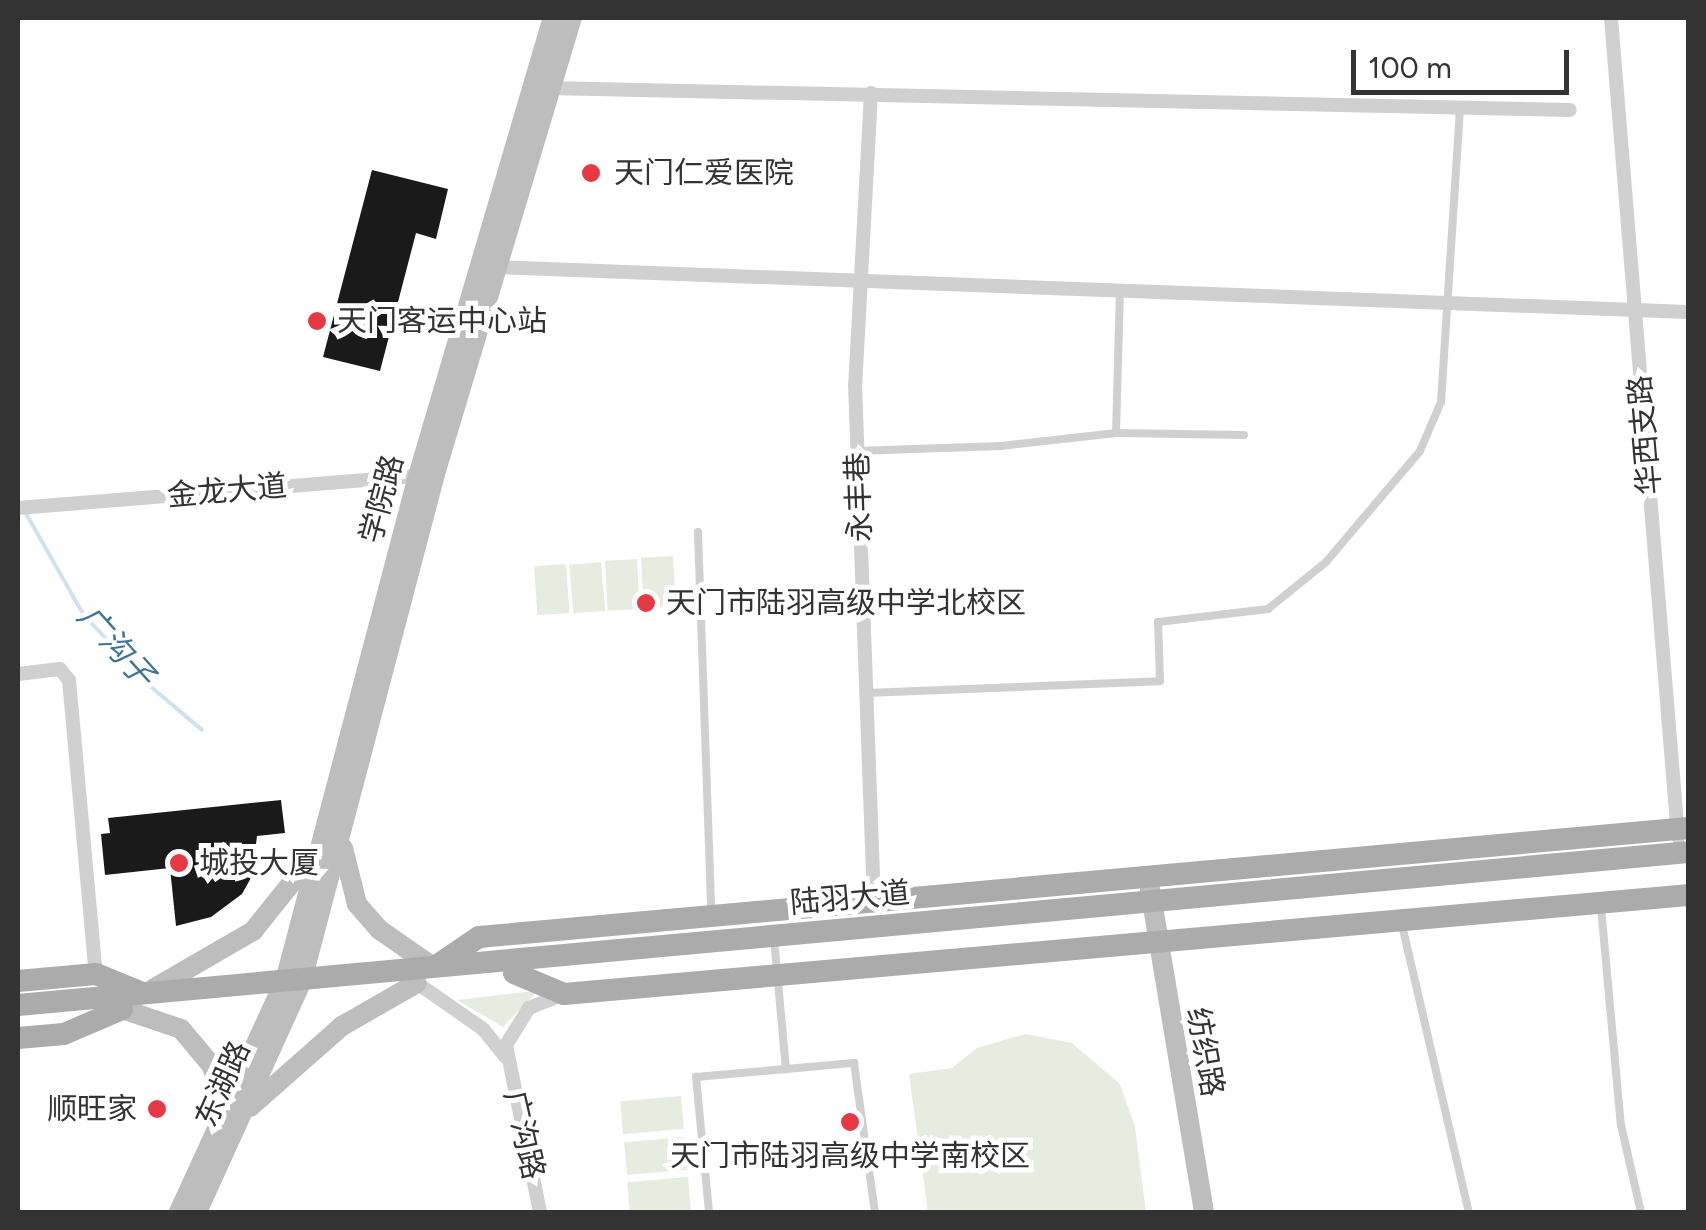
<!DOCTYPE html>
<html>
<head>
<meta charset="utf-8">
<style>
  body { margin:0 }
  #map { position:relative; width:1706px; height:1230px; overflow:hidden; background:#fff; font-family:Figtree,"Noto Sans SC",sans-serif }
  div>[style] { position:absolute }
  .green>* { inset:0; background:#e6ecdf; transform-origin:0 0 }
  .stream>* { height:4px; margin:-2px; padding:0 2px; transform-origin:2px; border-radius:2px; background:#cfe2ee }
  .building>* { inset:0; background:#1a1a1a }
  .lane>* { height:8px; margin:-4px; padding:0 4px; transform-origin:4px; border-radius:4px; background:#d0d0d0 }
  .street>* { height:14px; margin:-7px; padding:0 7px; transform-origin:7px; border-radius:7px; background:#d0d0d0 }
  .secondary>* { height:20px; margin:-10px; padding:0 10px; transform-origin:10px; border-radius:10px; background:#bdbdbd }
  .primary>* { height:22px; margin:-11px; padding:0 11px; transform-origin:11px; border-radius:11px; background:#ababab }
  .dots>* { width:28px; height:28px; translate:-50% -50%; box-sizing:border-box; border:5px solid #fff; border-radius:50% }
  span { translate:-50% -50%; white-space:nowrap; text-align:center; line-height:1.15; -webkit-text-stroke:10px #fff; paint-order:stroke }
  .poi-label { font-size:30px; color:#333 }
  .left { translate:0 -50%; text-align:left }
  .right { translate:-100% -50%; text-align:right }
  .street-label { font-size:30px; color:#333 }
  .water-label { font-size:32px; color:#3f7597; font-style:italic }
  .frame { position:absolute; inset:0; border:20px solid #333; pointer-events:none }
  .scale { position:absolute; left:1351px; top:50px; width:218px; height:45px; box-sizing:border-box; border:5px solid #333; border-top:0; padding-left:12px; font-size:30px; line-height:35px; white-space:nowrap; color:#333; -webkit-text-stroke:8px #fff; paint-order:stroke }
</style>
</head>
<body>
<div id="map">
  <div class="green">
    <div style="left:673px;top:556px;width:50px;height:32px;rotate:87deg"></div>
    <div style="left:637px;top:559px;width:50px;height:32px;rotate:87deg"></div>
    <div style="left:601px;top:562px;width:49px;height:32px;rotate:85deg"></div>
    <div style="left:566px;top:564px;width:49px;height:32px;rotate:86deg"></div>
    <div style="clip-path:polygon(536px 993px,503px 1027px,457px 1000px,533px 991px)"></div>
    <div style="clip-path:polygon(1025px 1034px,1072px 1043px,1120px 1084px,1135px 1127px,1146px 1212px,928px 1212px,909px 1074px,952px 1068px,977px 1048px)"></div>
    <div style="left:681px;top:1096px;width:33px;height:61px;rotate:85deg"></div>
    <div style="left:684px;top:1137px;width:33px;height:60px;rotate:85deg"></div>
    <div style="left:688px;top:1177px;width:33px;height:61px;rotate:85deg"></div>
  </div>
  <div class="stream">
    <div style="left:24px;top:510px;width:120px;rotate:60.4deg"></div>
    <div style="left:83px;top:614px;width:98px;rotate:47.1deg"></div>
    <div style="left:150px;top:686px;width:68px;rotate:40.2deg"></div>
  </div>
  <div class="building">
    <div style="clip-path:polygon(372px 170px,448px 189px,436px 239px,416px 233px,380px 371px,323px 357px)"></div>
    <div style="clip-path:polygon(281px 800px,285px 833px,257px 836px,252px 876px,242px 894px,211px 917px,176px 926px,170px 868px,105px 875px,101px 834px,110px 833px,108px 818px)"></div>
  </div>
  <div class="lane">
    <div style="left:1116px;top:433px;width:145px;rotate:-88.4deg"></div>
    <div style="left:857px;top:451px;width:144px;rotate:-2deg"></div>
    <div style="left:1001px;top:446px;width:116px;rotate:-6.4deg"></div>
    <div style="left:1116px;top:433px;width:128px;rotate:0.9deg"></div>
    <div style="left:698px;top:532px;width:379px;rotate:88deg"></div>
    <div style="left:866px;top:693px;width:294px;rotate:-2.3deg"></div>
    <div style="left:1160px;top:681px;width:59px;rotate:-91.9deg"></div>
    <div style="left:1158px;top:622px;width:111px;rotate:-6.7deg"></div>
    <div style="left:1268px;top:609px;width:75px;rotate:-39deg"></div>
    <div style="left:1326px;top:562px;width:145px;rotate:-49.7deg"></div>
    <div style="left:1420px;top:451px;width:53px;rotate:-66.8deg"></div>
    <div style="left:1441px;top:402px;width:296px;rotate:-86.3deg"></div>
    <div style="left:1601px;top:907px;width:219px;rotate:84.8deg"></div>
    <div style="left:1621px;top:1125px;width:89px;rotate:77.1deg"></div>
    <div style="left:1402px;top:925px;width:295px;rotate:76.9deg"></div>
    <div style="left:775px;top:949px;width:121px;rotate:84.8deg"></div>
    <div style="left:709px;top:1212px;width:136px;rotate:-95.5deg"></div>
    <div style="left:696px;top:1077px;width:159px;rotate:-5.1deg"></div>
    <div style="left:854px;top:1063px;width:150px;rotate:82deg"></div>
  </div>
  <div class="street">
    <div style="left:1611px;top:18px;width:822px;rotate:85.32deg"></div>
    <div style="left:548px;top:88px;width:1022px;rotate:1.23deg"></div>
    <div style="left:871px;top:93px;width:291px;rotate:93.1deg"></div>
    <div style="left:855px;top:384px;width:517px;rotate:87.9deg"></div>
    <div style="left:494px;top:267px;width:1195px;rotate:2.16deg"></div>
    <div style="left:18px;top:508px;width:408px;rotate:-4.6deg"></div>
    <div style="left:18px;top:674px;width:42px;rotate:-6.8deg"></div>
    <div style="left:60px;top:669px;width:14px;rotate:51deg"></div>
    <div style="left:69px;top:680px;width:295px;rotate:84.8deg"></div>
    <div style="left:417px;top:983px;width:80px;rotate:34.9deg"></div>
    <div style="left:483px;top:1029px;width:36px;rotate:51deg"></div>
    <div style="left:540px;top:1212px;width:170px;rotate:-101.5deg"></div>
    <div style="left:506px;top:1045px;width:44px;rotate:-58.1deg"></div>
    <div style="left:529px;top:1008px;width:37px;rotate:-22deg"></div>
  </div>
  <div class="secondary">
    <div style="left:343px;top:848px;width:58px;rotate:76deg"></div>
    <div style="left:357px;top:904px;width:35px;rotate:49deg"></div>
    <div style="left:380px;top:930px;width:65px;rotate:34.9deg"></div>
    <div style="left:1150px;top:889px;width:327px;rotate:80.5deg"></div>
    <div style="left:153px;top:989px;width:116px;rotate:-30.1deg"></div>
    <div style="left:253px;top:931px;width:99px;rotate:-51.2deg"></div>
    <div style="left:122px;top:1009px;width:62px;rotate:18.7deg"></div>
    <div style="left:181px;top:1029px;width:48px;rotate:50deg"></div>
    <div style="left:212px;top:1066px;width:47px;rotate:73.9deg"></div>
    <div style="left:250px;top:1107px;width:123px;rotate:-41.4deg"></div>
    <div style="left:342px;top:1026px;width:86px;rotate:-29.8deg"></div>
    <div style="left:179px;top:1212px;width:254px;rotate:-65.4deg"></div>
    <div style="left:285px;top:981px;width:522px;rotate:-75.25deg"></div>
    <div style="left:418px;top:476px;width:477px;rotate:-73.6deg"></div>
    <div style="left:197px;top:1212px;width:255px;rotate:-65.6deg"></div>
    <div style="left:302px;top:980px;width:523px;rotate:-75.27deg"></div>
    <div style="left:435px;top:474px;width:476px;rotate:-73.3deg"></div>
  </div>
  <div class="primary">
    <div style="left:436px;top:966px;width:52px;rotate:-34deg"></div>
    <div style="left:479px;top:937px;width:1214px;rotate:-5.15deg"></div>
    <div style="left:514px;top:973px;width:54px;rotate:22.8deg"></div>
    <div style="left:564px;top:994px;width:1128px;rotate:-5.03deg"></div>
    <div style="left:18px;top:981px;width:78px;rotate:-5.1deg"></div>
    <div style="left:96px;top:974px;width:48px;rotate:22.2deg"></div>
    <div style="left:18px;top:1005px;width:1677px;rotate:-5.23deg"></div>
    <div style="left:18px;top:1038px;width:46px;rotate:-5deg"></div>
    <div style="left:64px;top:1034px;width:63px;rotate:-23.3deg"></div>
  </div>
  <div class="dots">
    <div style="left:591px;top:173px;background:#e63946"></div>
    <div style="left:317px;top:321px;background:#e63946"></div>
    <div style="left:646px;top:603px;background:#e63946"></div>
    <div style="left:179px;top:863px;background:#e63946"></div>
    <div style="left:157px;top:1109px;background:#e63946"></div>
    <div style="left:850px;top:1122px;background:#e63946"></div>
  </div>
  <div class="poi-label">
    <span class="left" style="left:614px;top:173px">天门仁爱医院</span>
    <span class="left" style="left:337px;top:321px">天门客运中心站</span>
    <span class="left" style="left:666px;top:603px">天门市陆羽高级中学北校区</span>
    <span class="left" style="left:199px;top:863px">城投大厦</span>
    <span class="right" style="left:137px;top:1109px">顺旺家</span>
    <span style="left:850px;top:1156px">天门市陆羽高级中学南校区</span>
  </div>
  <div class="street-label">
    <span style="left:1645px;top:435px;rotate:-95deg">华西支路</span>
    <span style="left:227px;top:491px;rotate:-5deg">金龙大道</span>
    <span style="left:859px;top:497px;rotate:-92deg">永丰巷</span>
    <span style="left:382px;top:499px;rotate:-75deg">学院路</span>
    <span style="left:850px;top:898px;rotate:-5deg">陆羽大道</span>
    <span style="left:1205px;top:1052px;rotate:80deg">纺织路</span>
    <span style="left:223px;top:1084px;rotate:-66deg">东湖路</span>
    <span style="left:524px;top:1135px;rotate:77deg">广沟路</span>
  </div>
  <div class="water-label">
    <span style="left:116px;top:646px;rotate:48deg">广沟子</span>
  </div>
  <div class="frame"></div>
  <div class="scale">100 m</div>
</div>
</body>
</html>
